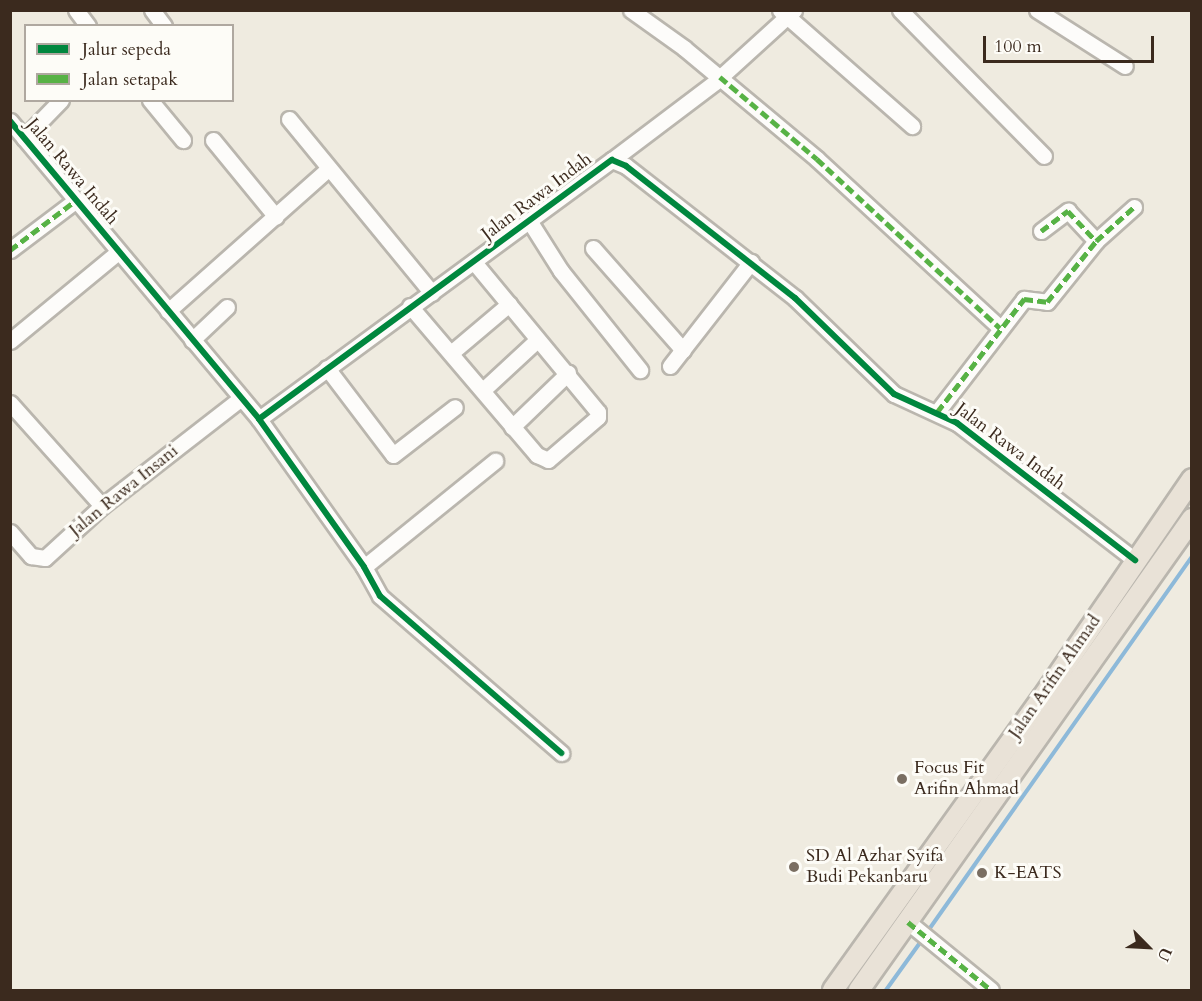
<!DOCTYPE html>
<html>
<head>
<meta charset="utf-8">
<style>
  body { margin:0 }
  #map { position:relative; width:1202px; height:1001px; overflow:hidden; background:#efebe0; font-family:Cardo,serif }
  div>[style] { position:absolute }
  .stream>* { height:4px; margin:-2px; padding:0 2px; transform-origin:2px; border-radius:2px; background:#8db9d9 }
  .roads { filter:drop-shadow(2px 0 #bab6ae) drop-shadow(-2px 0 #bab6ae) drop-shadow(0 2px #bab6ae) drop-shadow(0 -2px #bab6ae) }
  .minor>* { height:15px; margin:-7.5px; padding:0 7.5px; transform-origin:7.5px; border-radius:7.5px; background:#fdfcfa }
  .major>* { height:20px; margin:-10px; padding:0 10px; transform-origin:10px; border-radius:10px; background:#e9e2d7 }
  .quiet>* { height:4.5px; margin-top:-2.25px; transform-origin:0; background:repeating-linear-gradient(90deg,#57b245 0 9px,transparent 0 13.5px) }
  .cycleway>* { height:6px; margin:-3px; padding:0 3px; transform-origin:3px; border-radius:3px; background:#00873e }
  .dots>* { width:16px; height:16px; translate:-50% -50%; box-sizing:border-box; border:3px solid #fdfcf7; border-radius:50% }
  span { translate:-50% -50%; white-space:nowrap; text-align:center; line-height:1.15; -webkit-text-stroke:6px #fdfcf7; paint-order:stroke }
  .street-label { font-size:18px; color:#3b2a1e }
  .poi-label { font-size:18px; color:#3b2a1e }
  .left { translate:0 -50%; text-align:left }
  .frame { position:absolute; inset:0; border:12px solid #3b2a1e; pointer-events:none }
  .legend { position:absolute; left:24px; top:24px; width:210px; height:78px; box-sizing:border-box; background:#fdfcf7; border:2px solid #afa8a0; margin:0; padding:8px 10px; list-style:none; font-size:18px; color:#3b2a1e }
  .legend li { display:flex; align-items:center; gap:12px; height:30px }
  .legend b { width:30px; border:2px solid #afa8a0 }
  .north { position:absolute; left:1118px; top:917px; width:60px; height:60px; -webkit-text-stroke:4px #fdfcf7; paint-order:stroke; rotate:114deg; font-size:16px; font-weight:700; line-height:24px; text-align:center; color:#3b2a1e }
  .north::after { content:''; display:block; margin:auto; width:21px; height:27px; background:#3b2a1e; clip-path:polygon(50% 0,100% 100%,50% 72%,0 100%) }
  .scale { position:absolute; left:983px; top:36px; width:171px; height:27px; box-sizing:border-box; border:3px solid #3b2a1e; border-top:0; padding-left:8px; font-size:18px; line-height:21px; white-space:nowrap; color:#3b2a1e; -webkit-text-stroke:4px #fdfcf7; paint-order:stroke }
</style>
</head>
<body>
<div id="map">
  <div class="stream">
    <div style="left:930px;top:928px;width:455px;rotate:-54.8deg"></div>
    <div style="left:886px;top:990px;width:57px;rotate:-54.3deg"></div>
  </div>
  <div class="roads">
    <div class="minor">
      <div style="left:76px;top:10px;width:20px;rotate:53deg"></div>
      <div style="left:152px;top:10px;width:20px;rotate:53deg"></div>
      <div style="left:631px;top:10px;width:65px;rotate:35.6deg"></div>
      <div style="left:684px;top:48px;width:173px;rotate:39.8deg"></div>
      <div style="left:817px;top:159px;width:249px;rotate:42.7deg"></div>
      <div style="left:780px;top:10px;width:176px;rotate:41.3deg"></div>
      <div style="left:900px;top:10px;width:205px;rotate:45.4deg"></div>
      <div style="left:1037px;top:10px;width:104px;rotate:32.5deg"></div>
      <div style="left:150px;top:100px;width:52px;rotate:50.5deg"></div>
      <div style="left:289px;top:119px;width:225px;rotate:50.6deg"></div>
      <div style="left:10px;top:121px;width:388px;rotate:50.1deg"></div>
      <div style="left:259px;top:419px;width:181px;rotate:54.6deg"></div>
      <div style="left:364px;top:567px;width:33px;rotate:61deg"></div>
      <div style="left:380px;top:596px;width:240px;rotate:40.9deg"></div>
      <div style="left:24px;top:138px;width:53px;rotate:-45.8deg"></div>
      <div style="left:213px;top:140px;width:99px;rotate:50.7deg"></div>
      <div style="left:612px;top:160px;width:129px;rotate:-37.1deg"></div>
      <div style="left:715px;top:82px;width:107px;rotate:-42.3deg"></div>
      <div style="left:530px;top:222px;width:58px;rotate:57.7deg"></div>
      <div style="left:561px;top:271px;width:127px;rotate:51.4deg"></div>
      <div style="left:1041px;top:231px;width:34px;rotate:-37deg"></div>
      <div style="left:1068px;top:211px;width:41px;rotate:47deg"></div>
      <div style="left:593px;top:248px;width:136px;rotate:48.6deg"></div>
      <div style="left:10px;top:250px;width:83px;rotate:-37.1deg"></div>
      <div style="left:410px;top:306px;width:196px;rotate:49.6deg"></div>
      <div style="left:537px;top:455px;width:12px;rotate:24deg"></div>
      <div style="left:548px;top:460px;width:66px;rotate:-40.7deg"></div>
      <div style="left:598px;top:417px;width:5px;rotate:-90deg"></div>
      <div style="left:598px;top:412px;width:195px;rotate:-129.6deg"></div>
      <div style="left:168px;top:311px;width:215px;rotate:-41.6deg"></div>
      <div style="left:192px;top:340px;width:48px;rotate:-43.3deg"></div>
      <div style="left:10px;top:341px;width:140px;rotate:-39.5deg"></div>
      <div style="left:451px;top:353px;width:76px;rotate:-40.2deg"></div>
      <div style="left:670px;top:366px;width:132px;rotate:-52.1deg"></div>
      <div style="left:327px;top:368px;width:109px;rotate:52.8deg"></div>
      <div style="left:393px;top:455px;width:78px;rotate:-37.7deg"></div>
      <div style="left:483px;top:390px;width:74px;rotate:-42.8deg"></div>
      <div style="left:10px;top:403px;width:138px;rotate:48.2deg"></div>
      <div style="left:937px;top:412px;width:143px;rotate:-52.4deg"></div>
      <div style="left:1024px;top:299px;width:23px;rotate:7deg"></div>
      <div style="left:1047px;top:302px;width:78px;rotate:-51.2deg"></div>
      <div style="left:1096px;top:241px;width:51px;rotate:-41.8deg"></div>
      <div style="left:259px;top:419px;width:438px;rotate:-36.3deg"></div>
      <div style="left:612px;top:160px;width:15px;rotate:23deg"></div>
      <div style="left:626px;top:166px;width:214px;rotate:38deg"></div>
      <div style="left:795px;top:298px;width:138px;rotate:44.1deg"></div>
      <div style="left:894px;top:394px;width:69px;rotate:24.7deg"></div>
      <div style="left:957px;top:423px;width:225px;rotate:37.6deg"></div>
      <div style="left:512px;top:427px;width:78px;rotate:-44deg"></div>
      <div style="left:10px;top:532px;width:32px;rotate:49deg"></div>
      <div style="left:31px;top:556px;width:14px;rotate:8deg"></div>
      <div style="left:45px;top:558px;width:77px;rotate:-42.4deg"></div>
      <div style="left:102px;top:506px;width:176px;rotate:-37.8deg"></div>
      <div style="left:364px;top:567px;width:169px;rotate:-39deg"></div>
      <div style="left:908px;top:922px;width:107px;rotate:39.3deg"></div>
    </div>
    <div class="major">
      <div style="left:833px;top:990px;width:360px;rotate:-54.4deg"></div>
      <div style="left:1043px;top:697px;width:264px;rotate:-55.6deg"></div>
      <div style="left:859px;top:990px;width:577px;rotate:-54.74deg"></div>
    </div>
  </div>
  <div class="quiet">
    <div style="left:720px;top:77px;width:127px;rotate:40.2deg"></div>
    <div style="left:817px;top:159px;width:249px;rotate:42.7deg"></div>
    <div style="left:1041px;top:231px;width:34px;rotate:-37deg"></div>
    <div style="left:1068px;top:211px;width:41px;rotate:47deg"></div>
    <div style="left:10px;top:250px;width:83px;rotate:-37.1deg"></div>
    <div style="left:937px;top:412px;width:143px;rotate:-52.4deg"></div>
    <div style="left:1024px;top:299px;width:23px;rotate:7deg"></div>
    <div style="left:1047px;top:302px;width:78px;rotate:-51.2deg"></div>
    <div style="left:1096px;top:241px;width:51px;rotate:-41.8deg"></div>
    <div style="left:908px;top:922px;width:107px;rotate:39.3deg"></div>
  </div>
  <div class="cycleway">
    <div style="left:10px;top:121px;width:388px;rotate:50.1deg"></div>
    <div style="left:259px;top:419px;width:181px;rotate:54.6deg"></div>
    <div style="left:364px;top:567px;width:33px;rotate:61deg"></div>
    <div style="left:380px;top:596px;width:240px;rotate:40.9deg"></div>
    <div style="left:259px;top:419px;width:438px;rotate:-36.3deg"></div>
    <div style="left:612px;top:160px;width:15px;rotate:23deg"></div>
    <div style="left:626px;top:166px;width:214px;rotate:38deg"></div>
    <div style="left:795px;top:298px;width:138px;rotate:44.1deg"></div>
    <div style="left:894px;top:394px;width:69px;rotate:24.7deg"></div>
    <div style="left:957px;top:423px;width:225px;rotate:37.6deg"></div>
  </div>
  <div class="dots">
    <div style="left:902px;top:779px;background:#7a6e62"></div>
    <div style="left:794px;top:867px;background:#7a6e62"></div>
    <div style="left:982px;top:873px;background:#7a6e62"></div>
  </div>
  <div class="street-label">
    <span style="left:72px;top:172px;rotate:50deg">Jalan Rawa Indah</span>
    <span style="left:537px;top:197px;rotate:-37deg">Jalan Rawa Indah</span>
    <span style="left:1010px;top:447px;rotate:37deg">Jalan Rawa Indah</span>
    <span style="left:124px;top:491px;rotate:-39deg">Jalan Rawa Insani</span>
    <span style="left:1055px;top:677px;rotate:-55deg">Jalan Arifin Ahmad</span>
  </div>
  <div class="poi-label">
    <span class="left" style="left:914px;top:779px">Focus Fit<br>Arifin Ahmad</span>
    <span class="left" style="left:806px;top:867px">SD Al Azhar Syifa<br>Budi Pekanbaru</span>
    <span class="left" style="left:994px;top:873px">K-EATS</span>
  </div>
  <div class="frame"></div>
  <ul class="legend">
  <li><b style="height:8px;background:#00873e"></b>Jalur sepeda</li>
  <li><b style="height:8px;background:#57b245"></b>Jalan setapak</li>
  </ul>
  <div class="north">U</div>
  <div class="scale">100 m</div>
</div>
</body>
</html>
